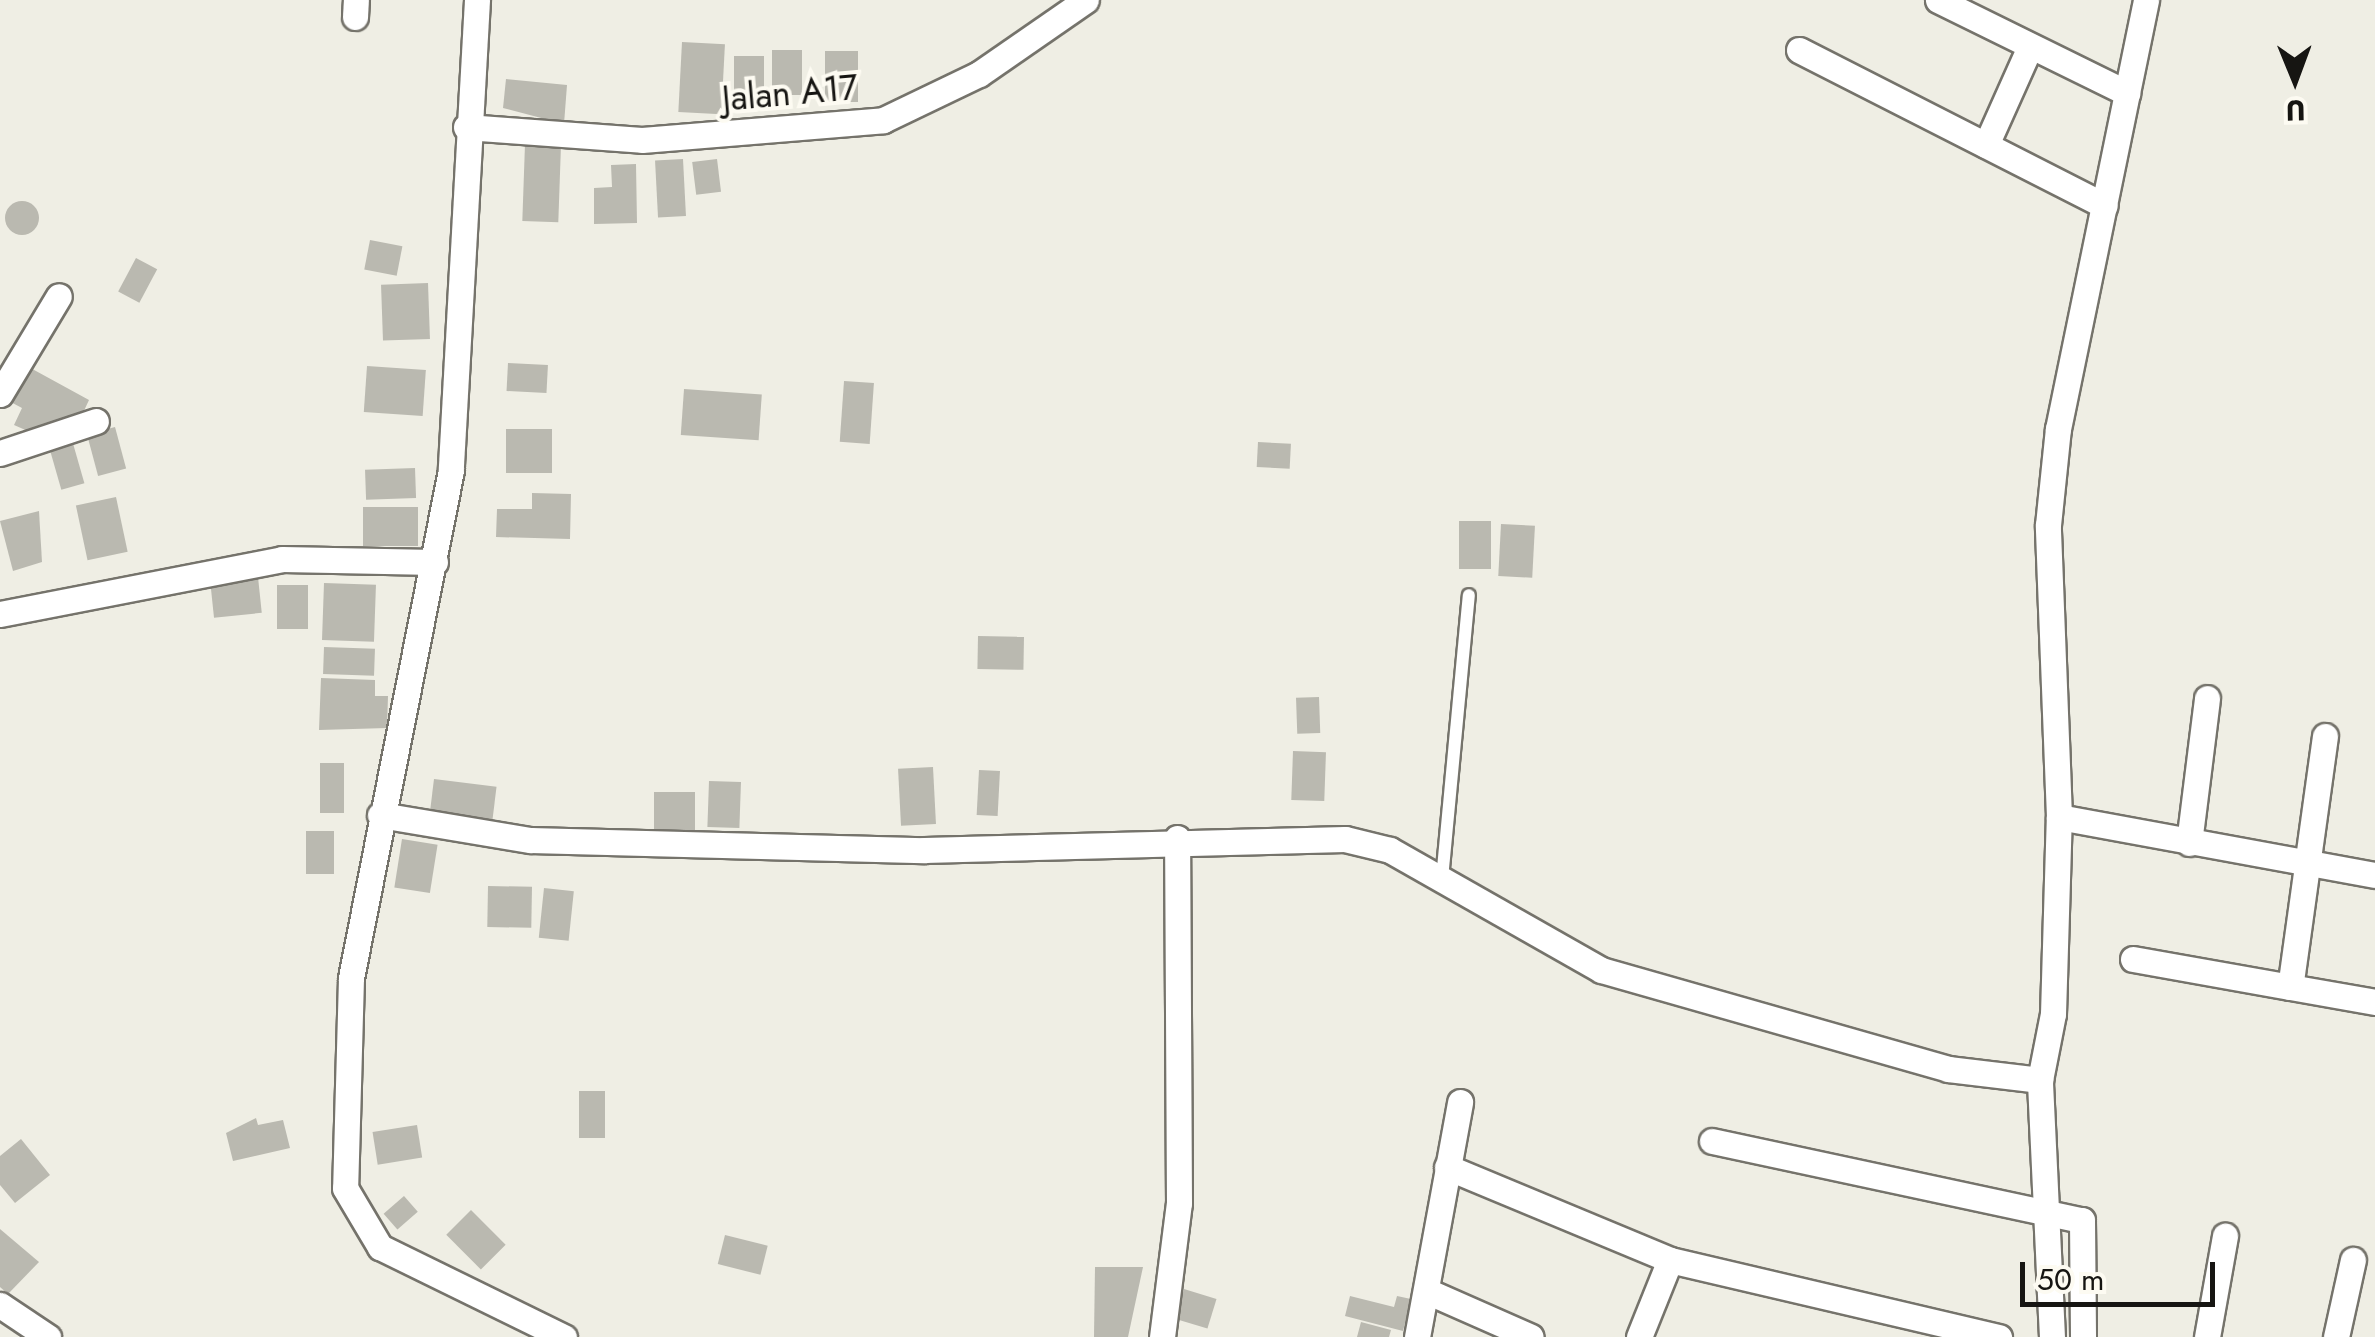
<!DOCTYPE html>
<html>
<head>
<meta charset="utf-8">
<style>
  body { margin:0 }
  #map { position:relative; width:2375px; height:1337px; overflow:hidden; background:#efeee4; font-family:Jost,sans-serif }
  div>[style] { position:absolute }
  .building>* { inset:0; background:#bab9b0; transform-origin:0 0 }
  .round { border-radius:50% }
  .roads { filter:drop-shadow(2px 0 #75736b) drop-shadow(-2px 0 #75736b) drop-shadow(0 2px #75736b) drop-shadow(0 -2px #75736b) }
  .service>* { height:12px; margin:-6px; padding:0 6px; transform-origin:6px; border-radius:6px; background:#fff }
  .minor>* { height:25px; margin:-12.5px; padding:0 12.5px; transform-origin:12.5px; border-radius:12.5px; background:#fff }
  span { translate:-50% -50%; white-space:nowrap; text-align:center; line-height:1.15; -webkit-text-stroke:8px #fdfbf2; paint-order:stroke }
  .street-label { font-size:35px; color:#161512 }
  .north { position:absolute; left:2245px; top:30px; width:100px; height:100px; -webkit-text-stroke:8px #fdfbf2; paint-order:stroke; rotate:179deg; font-size:28px; font-weight:700; line-height:40px; text-align:center; color:#161512 }
  .north::after { content:''; display:block; margin:auto; width:35px; height:45px; background:#161512; clip-path:polygon(50% 0,100% 100%,50% 72%,0 100%) }
  .scale { position:absolute; left:2020px; top:1262px; width:195px; height:45px; box-sizing:border-box; border:5px solid #161512; border-top:0; padding-left:12px; font-size:30px; line-height:35px; white-space:nowrap; color:#161512; -webkit-text-stroke:8px #fdfbf2; paint-order:stroke }
</style>
</head>
<body>
<div id="map">
  <div class="building">
    <div style="left:682px;top:42px;width:43px;height:70px;rotate:3deg"></div>
    <div style="left:772px;top:50px;width:30px;height:45px"></div>
    <div style="left:825px;top:51px;width:33px;height:51px"></div>
    <div style="left:734px;top:56px;width:30px;height:53px"></div>
    <div style="clip-path:polygon(506px 79px,567px 85px,564px 124px,503px 108px)"></div>
    <div style="left:525px;top:144px;width:36px;height:77px;rotate:2deg"></div>
    <div style="left:683px;top:159px;width:57px;height:28px;rotate:87deg"></div>
    <div style="left:717px;top:159px;width:33px;height:25px;rotate:83deg"></div>
    <div style="clip-path:polygon(636px 164px,637px 223px,594px 224px,594px 188px,612px 187px,611px 165px)"></div>
    <div class="round" style="left:5px;top:201px;width:34px;height:34px"></div>
    <div style="left:370px;top:240px;width:33px;height:30px;rotate:11deg"></div>
    <div style="left:136px;top:258px;width:24px;height:38px;rotate:28deg"></div>
    <div style="left:428px;top:283px;width:56px;height:47px;rotate:88deg"></div>
    <div style="left:508px;top:363px;width:40px;height:28px;rotate:3deg"></div>
    <div style="clip-path:polygon(25px 365px,89px 400px,82px 415px,30px 432px,14px 425px,22px 408px,5px 399px)"></div>
    <div style="left:367px;top:366px;width:59px;height:46px;rotate:4deg"></div>
    <div style="left:844px;top:381px;width:30px;height:61px;rotate:4deg"></div>
    <div style="left:684px;top:389px;width:78px;height:46px;rotate:4deg"></div>
    <div style="left:115px;top:427px;width:43px;height:29px;rotate:75deg"></div>
    <div style="left:506px;top:429px;width:46px;height:44px"></div>
    <div style="left:72px;top:440px;width:45px;height:24px;rotate:74deg"></div>
    <div style="left:1258px;top:442px;width:33px;height:25px;rotate:3deg"></div>
    <div style="left:415px;top:468px;width:30px;height:50px;rotate:88deg"></div>
    <div style="clip-path:polygon(532px 493px,571px 494px,570px 539px,496px 537px,497px 509px,532px 509px)"></div>
    <div style="left:116px;top:497px;width:56px;height:41px;rotate:78deg"></div>
    <div style="left:418px;top:507px;width:39px;height:55px;rotate:90deg"></div>
    <div style="clip-path:polygon(39px 511px,42px 562px,13px 571px,0 521px)"></div>
    <div style="left:1459px;top:521px;width:32px;height:48px"></div>
    <div style="left:1501px;top:524px;width:34px;height:52px;rotate:3deg"></div>
    <div style="left:258px;top:577px;width:36px;height:48px;rotate:84deg"></div>
    <div style="left:324px;top:583px;width:52px;height:57px;rotate:2deg"></div>
    <div style="left:277px;top:585px;width:31px;height:44px"></div>
    <div style="left:978px;top:636px;width:46px;height:33px;rotate:1deg"></div>
    <div style="left:324px;top:647px;width:51px;height:27px;rotate:2deg"></div>
    <div style="clip-path:polygon(321px 678px,375px 680px,375px 696px,388px 696px,387px 728px,319px 730px)"></div>
    <div style="left:1319px;top:697px;width:36px;height:23px;rotate:88deg"></div>
    <div style="left:1293px;top:751px;width:33px;height:49px;rotate:2deg"></div>
    <div style="left:320px;top:763px;width:24px;height:50px"></div>
    <div style="left:933px;top:767px;width:57px;height:35px;rotate:87deg"></div>
    <div style="left:979px;top:770px;width:21px;height:45px;rotate:3deg"></div>
    <div style="left:434px;top:779px;width:63px;height:36px;rotate:7deg"></div>
    <div style="left:709px;top:781px;width:32px;height:46px;rotate:2deg"></div>
    <div style="left:654px;top:792px;width:41px;height:47px"></div>
    <div style="left:306px;top:831px;width:28px;height:43px"></div>
    <div style="left:402px;top:839px;width:36px;height:49px;rotate:9deg"></div>
    <div style="left:488px;top:886px;width:44px;height:41px;rotate:1deg"></div>
    <div style="left:544px;top:888px;width:30px;height:50px;rotate:6deg"></div>
    <div style="left:579px;top:1091px;width:26px;height:47px"></div>
    <div style="clip-path:polygon(256px 1118px,258px 1125px,283px 1120px,290px 1148px,233px 1161px,226px 1133px)"></div>
    <div style="left:417px;top:1125px;width:33px;height:45px;rotate:81deg"></div>
    <div style="clip-path:polygon(21px 1139px,50px 1175px,15px 1203px,0 1185px,0 1156px)"></div>
    <div style="left:404px;top:1196px;width:21px;height:27px;rotate:49deg"></div>
    <div style="left:471px;top:1210px;width:49px;height:35px;rotate:45deg"></div>
    <div style="clip-path:polygon(0 1229px,39px 1262px,8px 1294px,0 1287px)"></div>
    <div style="left:725px;top:1235px;width:44px;height:30px;rotate:14deg"></div>
    <div style="clip-path:polygon(1095px 1267px,1143px 1267px,1128px 1337px,1094px 1337px)"></div>
    <div style="left:1184px;top:1289px;width:34px;height:31px;rotate:17deg"></div>
    <div style="clip-path:polygon(1350px 1296px,1394px 1307px,1397px 1296px,1411px 1299px,1403px 1331px,1345px 1316px)"></div>
    <div style="clip-path:polygon(1361px 1322px,1391px 1330px,1389px 1337px,1357px 1337px)"></div>
  </div>
  <div class="roads">
    <div class="service">
      <div style="left:1442px;top:879px;width:285px;rotate:-84.6deg"></div>
    </div>
    <div class="minor">
      <div style="left:477px;top:0;width:471px;rotate:93.2deg"></div>
      <div style="left:451px;top:470px;width:518px;rotate:101.14deg"></div>
      <div style="left:351px;top:978px;width:210px;rotate:91.6deg"></div>
      <div style="left:345px;top:1188px;width:69px;rotate:59.3deg"></div>
      <div style="left:380px;top:1247px;width:205px;rotate:26.1deg"></div>
      <div style="left:1938px;top:0;width:211px;rotate:26.2deg"></div>
      <div style="left:355px;top:17px;width:17px;rotate:-87deg"></div>
      <div style="left:1799px;top:50px;width:343px;rotate:27deg"></div>
      <div style="left:466px;top:127px;width:176px;rotate:4.2deg"></div>
      <div style="left:642px;top:140px;width:242px;rotate:-4.7deg"></div>
      <div style="left:883px;top:120px;width:106px;rotate:-25.6deg"></div>
      <div style="left:979px;top:74px;width:130px;rotate:-34.7deg"></div>
      <div style="left:1986px;top:145px;width:105px;rotate:-65.9deg"></div>
      <div style="left:0;top:394px;width:114px;rotate:-59deg"></div>
      <div style="left:0;top:453px;width:101px;rotate:-18.4deg"></div>
      <div style="left:0;top:614px;width:287px;rotate:-11deg"></div>
      <div style="left:282px;top:559px;width:153px;rotate:1.1deg"></div>
      <div style="left:2325px;top:736px;width:253px;rotate:97.9deg"></div>
      <div style="left:2290px;top:987px;width:86px;rotate:10deg"></div>
      <div style="left:380px;top:815px;width:152px;rotate:9.5deg"></div>
      <div style="left:530px;top:840px;width:394px;rotate:1.5deg"></div>
      <div style="left:924px;top:850px;width:421px;rotate:-1.5deg"></div>
      <div style="left:1345px;top:839px;width:46px;rotate:13.7deg"></div>
      <div style="left:1390px;top:850px;width:243px;rotate:29.6deg"></div>
      <div style="left:1601px;top:970px;width:361px;rotate:15.9deg"></div>
      <div style="left:1948px;top:1069px;width:93px;rotate:6.8deg"></div>
      <div style="left:2059px;top:817px;width:321px;rotate:10.4deg"></div>
      <div style="left:2189px;top:843px;width:146px;rotate:-82.9deg"></div>
      <div style="left:2133px;top:959px;width:159px;rotate:10.1deg"></div>
      <div style="left:1712px;top:1141px;width:378px;rotate:12.1deg"></div>
      <div style="left:2082px;top:1220px;width:117px;rotate:89.5deg"></div>
      <div style="left:1447px;top:1167px;width:242px;rotate:22.6deg"></div>
      <div style="left:1670px;top:1260px;width:338px;rotate:13.2deg"></div>
      <div style="left:1429px;top:1292px;width:111px;rotate:23.8deg"></div>
      <div style="left:0;top:1305px;width:58px;rotate:33.7deg"></div>
      <div style="left:1162px;top:1337px;width:135px;rotate:-82.8deg"></div>
      <div style="left:1179px;top:1203px;width:365px;rotate:-90.3deg"></div>
      <div style="left:1417px;top:1337px;width:239px;rotate:-79.6deg"></div>
      <div style="left:1639px;top:1337px;width:83px;rotate:-68.1deg"></div>
      <div style="left:2052px;top:1337px;width:257px;rotate:-92.7deg"></div>
      <div style="left:2040px;top:1080px;width:67px;rotate:-78.9deg"></div>
      <div style="left:2053px;top:1014px;width:197px;rotate:-88.3deg"></div>
      <div style="left:2059px;top:817px;width:292px;rotate:-92.2deg"></div>
      <div style="left:2048px;top:525px;width:97px;rotate:-84.1deg"></div>
      <div style="left:2058px;top:429px;width:438px;rotate:-78.4deg"></div>
      <div style="left:2207px;top:1337px;width:103px;rotate:-79.9deg"></div>
      <div style="left:2336px;top:1337px;width:79px;rotate:-77.6deg"></div>
    </div>
  </div>
  <div class="street-label">
    <span style="left:790px;top:93px;rotate:-5deg">Jalan A17</span>
  </div>
  <div class="north">U</div>
  <div class="scale">50 m</div>
</div>
</body>
</html>
